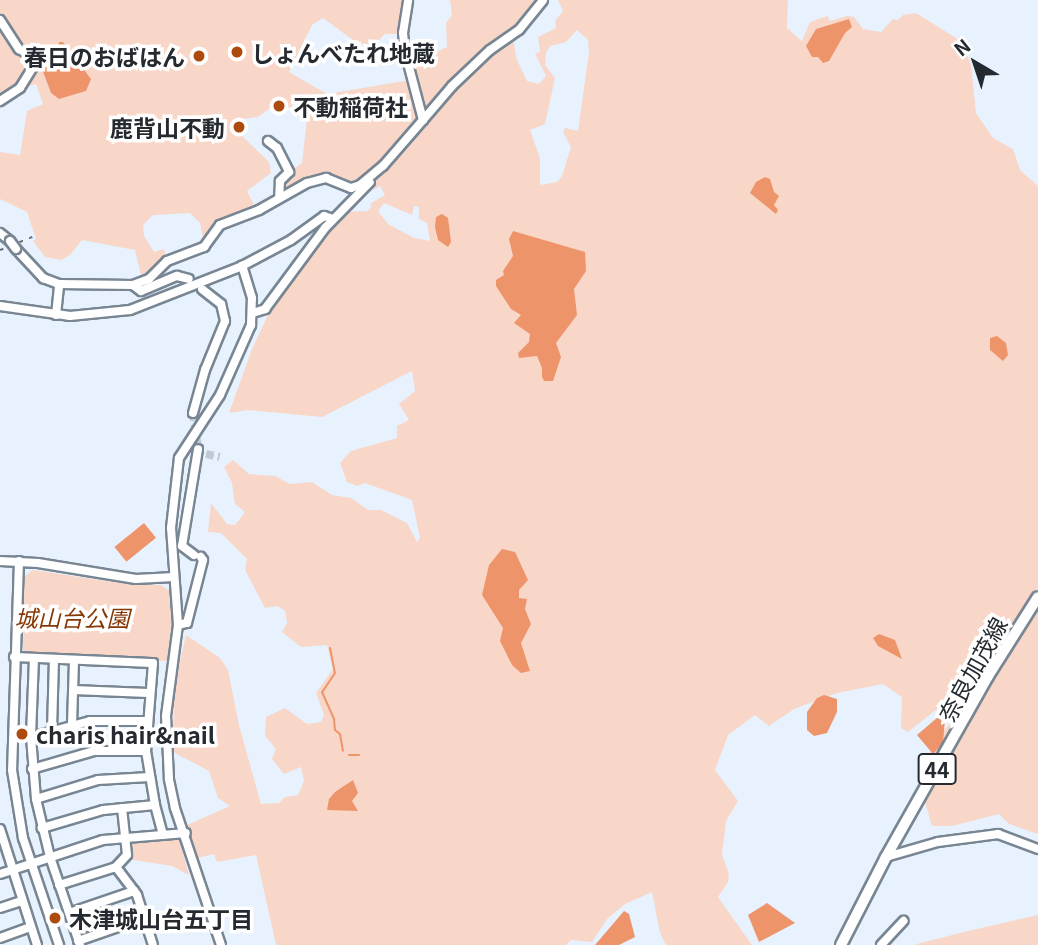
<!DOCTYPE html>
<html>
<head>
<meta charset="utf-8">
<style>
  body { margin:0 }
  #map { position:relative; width:1038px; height:945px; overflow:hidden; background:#e7f2fe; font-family:Georgia,"Noto Sans JP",serif }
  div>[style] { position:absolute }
  .green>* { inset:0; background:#f8d7c8 }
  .water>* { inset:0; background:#ee946a; transform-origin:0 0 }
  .stream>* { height:2px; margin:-1px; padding:0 1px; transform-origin:1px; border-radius:1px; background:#ee946a }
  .minor-tunnel>* { height:8px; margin-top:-4px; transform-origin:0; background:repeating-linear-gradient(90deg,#c0cad5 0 8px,transparent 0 12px) }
  .roads { filter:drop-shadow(2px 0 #788693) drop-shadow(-2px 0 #788693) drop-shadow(0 2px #788693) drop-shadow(0 -2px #788693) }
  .minor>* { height:8px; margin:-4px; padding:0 4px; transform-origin:4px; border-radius:4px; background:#fff }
  .major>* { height:10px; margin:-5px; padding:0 5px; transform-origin:5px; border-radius:5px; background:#fff }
  .rail>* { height:2px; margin-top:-1px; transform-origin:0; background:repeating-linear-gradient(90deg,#656c74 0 3.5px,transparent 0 10.5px) }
  .bridges { filter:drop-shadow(2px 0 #788693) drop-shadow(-2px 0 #788693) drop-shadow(0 2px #788693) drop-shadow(0 -2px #788693) }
  .minor-bridge>* { height:8px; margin:-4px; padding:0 4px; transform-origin:4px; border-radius:4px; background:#fff }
  .dots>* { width:19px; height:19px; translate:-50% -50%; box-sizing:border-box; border:4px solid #fff; border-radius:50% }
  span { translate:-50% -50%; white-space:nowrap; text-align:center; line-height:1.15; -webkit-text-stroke:7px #fff; paint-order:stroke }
  .shield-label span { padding:2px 5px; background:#fff; border:2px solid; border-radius:5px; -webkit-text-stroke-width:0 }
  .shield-label { font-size:21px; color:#252a30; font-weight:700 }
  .poi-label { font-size:23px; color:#252a30; font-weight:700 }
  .left { translate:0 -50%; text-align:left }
  .right { translate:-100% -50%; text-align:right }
  .park-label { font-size:23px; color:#863704; font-style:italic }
  .street-label { font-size:23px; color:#252a30 }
  .north { position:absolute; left:940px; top:28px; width:70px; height:70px; -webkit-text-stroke:5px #fff; paint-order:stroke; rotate:321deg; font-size:19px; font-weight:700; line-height:28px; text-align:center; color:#252a30 }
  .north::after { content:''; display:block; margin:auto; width:24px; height:32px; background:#252a30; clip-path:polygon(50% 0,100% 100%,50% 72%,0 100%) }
</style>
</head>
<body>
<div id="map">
  <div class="green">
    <div style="clip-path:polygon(evenodd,0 0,406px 0,400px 34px,385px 34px,374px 45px,357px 43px,323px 18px,312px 25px,289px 72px,327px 94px,410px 80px,420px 120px,381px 165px,354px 185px,334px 178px,282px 195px,281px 178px,302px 163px,309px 102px,297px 95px,291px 108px,277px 103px,258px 117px,243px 119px,236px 124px,236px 130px,269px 162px,271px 173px,247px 191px,256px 209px,216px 225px,204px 244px,200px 223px,190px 213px,153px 215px,143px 225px,144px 236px,154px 252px,163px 249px,169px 259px,142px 279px,135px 250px,82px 240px,70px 255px,61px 260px,45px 257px,33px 241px,36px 239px,27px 212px,0 199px,0 152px,20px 155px,27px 111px,43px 104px,36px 84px,20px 89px,40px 58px,20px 49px,0 17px,0 0,60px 47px,69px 49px,82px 65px,86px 91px,59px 99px,51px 93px,42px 69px,43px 60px,60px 47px)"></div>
    <div style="clip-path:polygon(450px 0,542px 0,512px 36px,491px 48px,425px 117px,410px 64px,447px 47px,446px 23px,452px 15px)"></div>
    <div style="clip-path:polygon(evenodd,558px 0,788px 0,787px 28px,802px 41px,810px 22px,824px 17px,828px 16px,830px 21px,847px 16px,854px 17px,863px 29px,881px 32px,893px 19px,898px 20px,903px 15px,916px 13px,964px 43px,971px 66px,976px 113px,993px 138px,1013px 149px,1020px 170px,1038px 186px,1038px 587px,1006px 638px,1004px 635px,999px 642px,981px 674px,908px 732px,901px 728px,902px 697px,883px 684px,837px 693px,794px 709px,769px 726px,755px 715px,728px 735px,715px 770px,738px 801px,726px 821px,722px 855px,729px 874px,728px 882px,718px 897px,752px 945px,666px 945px,660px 933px,652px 892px,625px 904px,607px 919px,592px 942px,571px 940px,566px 945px,276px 945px,256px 855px,217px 862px,214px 854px,198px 858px,187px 825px,230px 806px,218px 798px,209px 771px,173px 752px,174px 688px,186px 635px,220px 658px,228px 670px,239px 725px,261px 804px,279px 803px,285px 797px,298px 795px,304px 781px,301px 767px,284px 774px,272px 759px,276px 749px,265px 736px,266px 717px,285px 708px,307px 724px,321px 722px,324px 715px,316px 693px,333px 669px,327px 645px,301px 647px,282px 632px,287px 623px,285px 611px,277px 606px,265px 608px,245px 570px,247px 559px,221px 533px,208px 532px,211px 503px,227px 524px,235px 525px,245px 512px,235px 504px,232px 483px,224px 467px,233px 460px,249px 474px,275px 476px,290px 484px,312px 482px,332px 495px,351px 498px,368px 510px,381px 510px,407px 523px,417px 542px,420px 538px,412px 500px,365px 483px,357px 486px,347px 482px,340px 463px,351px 451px,397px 438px,397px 426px,409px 420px,399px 404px,415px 391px,412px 371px,322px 417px,248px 410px,229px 413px,252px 349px,267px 317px,305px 261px,343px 212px,367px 211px,372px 206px,370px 204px,385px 195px,380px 186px,373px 190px,370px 185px,442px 100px,492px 52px,513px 38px,517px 60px,527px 81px,539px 84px,546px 76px,535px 54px,540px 52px,538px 37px,556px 28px,555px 21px,563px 11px,558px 0,577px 30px,588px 40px,589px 52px,578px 131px,565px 128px,563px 132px,571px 147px,562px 176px,557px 182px,540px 185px,540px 158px,530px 130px,545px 124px,555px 78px,545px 65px,546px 53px,550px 46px,566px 42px,577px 30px,558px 0,384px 203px,412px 215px,414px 206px,419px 207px,419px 219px,427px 223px,430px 241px,414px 238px,388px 224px,378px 211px,384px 203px)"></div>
    <div style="clip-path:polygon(0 22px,19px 50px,35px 58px,19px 88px,0 100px)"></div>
    <div style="clip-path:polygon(33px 570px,119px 583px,161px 585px,171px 592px,173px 617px,168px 661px,23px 654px,24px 577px)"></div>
    <div style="clip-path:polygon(1038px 607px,1038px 834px,1009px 824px,999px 814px,952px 826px,932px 826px,918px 778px,935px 742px,1018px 638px)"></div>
    <div style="clip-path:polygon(130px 840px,179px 840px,189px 875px,172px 866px,134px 860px,129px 857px)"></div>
    <div style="clip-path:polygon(1038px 915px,1038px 945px,913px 945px,968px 931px)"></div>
  </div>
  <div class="water">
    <div style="clip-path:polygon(849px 19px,852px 27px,845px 33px,829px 61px,823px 63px,818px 57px,812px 57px,806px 46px,816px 29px)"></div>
    <div style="clip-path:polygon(59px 42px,63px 42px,91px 79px,86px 91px,59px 99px,51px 93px,42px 69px,44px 54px,58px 51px)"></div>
    <div style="clip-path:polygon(765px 177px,770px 179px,774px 192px,779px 196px,774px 205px,778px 210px,776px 214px,750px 193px,756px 182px)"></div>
    <div style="clip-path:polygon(442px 214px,448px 218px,451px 242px,448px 247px,438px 240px,435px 227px,436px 217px)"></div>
    <div style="clip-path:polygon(513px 231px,585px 252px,586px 271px,574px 289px,577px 315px,556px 343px,561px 357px,553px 381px,544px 381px,542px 377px,542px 368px,537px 356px,519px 358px,518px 353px,529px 342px,530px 334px,514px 323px,521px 315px,511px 309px,496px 286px,496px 280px,504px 275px,503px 271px,513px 256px,509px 239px)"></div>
    <div style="clip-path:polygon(997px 336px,1006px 343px,1008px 355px,1003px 361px,990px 350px,990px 338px)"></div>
    <div style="left:144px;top:523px;width:19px;height:38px;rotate:51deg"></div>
    <div style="clip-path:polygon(502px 549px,515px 552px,528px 580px,519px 590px,519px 598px,527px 599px,525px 609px,531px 624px,521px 643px,530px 671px,521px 673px,512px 665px,500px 641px,503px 628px,482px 595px,489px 565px)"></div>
    <div style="clip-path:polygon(879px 634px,895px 640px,902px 659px,878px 646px,873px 638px)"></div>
    <div style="clip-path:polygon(824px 695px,837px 699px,837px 712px,827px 733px,814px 736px,807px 730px,807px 712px,817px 698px)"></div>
    <div style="clip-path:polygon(938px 717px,945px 719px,943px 743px,933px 754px,917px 735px)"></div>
    <div style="clip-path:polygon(353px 780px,358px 793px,352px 801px,358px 811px,327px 810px,329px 799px,335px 792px)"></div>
    <div style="clip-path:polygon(767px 903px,795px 923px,759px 942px,748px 915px)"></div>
    <div style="clip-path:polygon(624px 911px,629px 914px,635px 937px,619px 945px,595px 945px)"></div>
  </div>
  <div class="stream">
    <div style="left:330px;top:648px;width:25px;rotate:79deg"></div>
    <div style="left:335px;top:673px;width:23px;rotate:124deg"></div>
    <div style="left:322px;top:692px;width:30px;rotate:66deg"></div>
    <div style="left:334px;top:719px;width:11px;rotate:85deg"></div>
    <div style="left:335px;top:730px;width:6px;rotate:39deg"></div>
    <div style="left:340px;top:734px;width:17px;rotate:80deg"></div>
    <div style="left:349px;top:755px;width:10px"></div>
  </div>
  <div class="minor-tunnel">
    <div style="left:193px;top:413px;width:36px;rotate:82deg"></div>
    <div style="left:206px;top:454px;width:14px;rotate:12deg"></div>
  </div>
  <div class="roads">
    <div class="minor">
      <div style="left:0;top:20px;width:35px;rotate:57deg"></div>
      <div style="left:19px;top:49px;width:21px;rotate:28deg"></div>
      <div style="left:38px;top:59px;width:34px;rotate:122deg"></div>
      <div style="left:20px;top:88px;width:24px;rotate:147deg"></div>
      <div style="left:423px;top:120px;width:45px;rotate:-49.5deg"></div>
      <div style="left:452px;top:86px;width:52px;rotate:-43.5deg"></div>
      <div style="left:490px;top:50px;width:35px;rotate:-35deg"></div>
      <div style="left:519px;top:30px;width:38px;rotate:-51deg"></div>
      <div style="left:268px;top:141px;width:11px;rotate:38deg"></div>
      <div style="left:277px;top:148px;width:27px;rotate:63deg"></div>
      <div style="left:289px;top:172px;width:13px;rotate:135deg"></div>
      <div style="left:280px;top:181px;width:17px;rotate:93deg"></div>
      <div style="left:0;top:233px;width:13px;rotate:39deg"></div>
      <div style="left:16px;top:249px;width:40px;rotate:47deg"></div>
      <div style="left:43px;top:278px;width:17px;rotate:21deg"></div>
      <div style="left:59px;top:284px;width:74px;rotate:0.8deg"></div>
      <div style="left:133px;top:285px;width:17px;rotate:-21deg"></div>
      <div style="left:149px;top:279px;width:25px;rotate:-45deg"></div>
      <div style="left:167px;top:261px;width:40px;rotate:-21deg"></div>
      <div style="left:204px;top:247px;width:27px;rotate:-54deg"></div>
      <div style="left:220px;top:225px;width:42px;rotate:-21deg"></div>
      <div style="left:259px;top:210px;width:55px;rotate:-29.4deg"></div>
      <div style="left:307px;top:183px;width:20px;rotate:-15deg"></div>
      <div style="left:326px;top:178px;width:27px;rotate:22deg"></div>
      <div style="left:351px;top:188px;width:9px;rotate:-18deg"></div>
      <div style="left:360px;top:185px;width:30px;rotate:-40deg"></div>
      <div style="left:383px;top:166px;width:61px;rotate:-49deg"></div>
      <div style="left:423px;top:120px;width:70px;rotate:-104.8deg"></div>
      <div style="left:405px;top:52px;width:19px;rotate:-96deg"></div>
      <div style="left:403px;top:33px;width:33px;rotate:-81deg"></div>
      <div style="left:133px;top:285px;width:10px;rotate:37deg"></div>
      <div style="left:141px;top:291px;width:39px;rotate:-23deg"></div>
      <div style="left:177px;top:276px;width:12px;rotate:14deg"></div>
      <div style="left:0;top:306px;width:71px;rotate:8.1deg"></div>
      <div style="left:70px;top:316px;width:60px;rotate:-5.7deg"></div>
      <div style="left:130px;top:310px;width:120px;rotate:-21.4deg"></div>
      <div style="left:242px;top:266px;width:55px;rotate:-28deg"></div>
      <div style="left:291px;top:240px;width:41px;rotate:-36deg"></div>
      <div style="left:324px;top:216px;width:9px;rotate:18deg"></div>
      <div style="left:253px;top:313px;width:13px;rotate:-18deg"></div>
      <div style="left:265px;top:309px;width:101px;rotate:-53.5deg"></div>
      <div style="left:325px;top:228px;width:64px;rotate:-45.6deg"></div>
      <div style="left:56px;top:315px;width:31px;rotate:-84deg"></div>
      <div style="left:193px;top:413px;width:45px;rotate:-74.4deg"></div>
      <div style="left:205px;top:370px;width:53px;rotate:-67.8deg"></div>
      <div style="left:225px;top:321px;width:17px;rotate:-103deg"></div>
      <div style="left:221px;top:304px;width:24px;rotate:-142deg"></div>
      <div style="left:194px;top:555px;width:15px;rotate:-143deg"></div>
      <div style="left:182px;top:546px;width:98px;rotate:-80.6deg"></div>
      <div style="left:0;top:561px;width:38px;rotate:3deg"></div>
      <div style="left:38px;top:563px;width:99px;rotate:9.3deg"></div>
      <div style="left:136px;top:579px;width:38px;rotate:-3deg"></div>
      <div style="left:19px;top:561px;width:209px;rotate:91.9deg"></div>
      <div style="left:12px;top:770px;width:69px;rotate:80.8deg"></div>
      <div style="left:23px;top:838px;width:113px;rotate:71.4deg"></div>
      <div style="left:178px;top:625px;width:9px;rotate:-13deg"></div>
      <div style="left:187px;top:623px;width:65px;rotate:-75.7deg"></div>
      <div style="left:203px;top:560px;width:4px;rotate:-124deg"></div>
      <div style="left:14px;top:657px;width:139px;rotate:2.5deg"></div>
      <div style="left:153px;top:663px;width:88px;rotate:94.5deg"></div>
      <div style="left:146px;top:751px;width:55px;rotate:80.5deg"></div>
      <div style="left:155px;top:805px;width:52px;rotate:174.5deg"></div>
      <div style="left:103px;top:810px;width:64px;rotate:163.6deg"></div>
      <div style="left:34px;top:658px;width:79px;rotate:92.2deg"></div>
      <div style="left:31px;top:737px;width:62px;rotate:85.4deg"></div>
      <div style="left:36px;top:799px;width:60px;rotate:76.4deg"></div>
      <div style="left:50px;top:857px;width:93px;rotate:71.2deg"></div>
      <div style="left:73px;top:690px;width:75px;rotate:2.3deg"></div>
      <div style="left:72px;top:724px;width:63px;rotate:-88.2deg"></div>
      <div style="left:52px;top:730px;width:70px;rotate:-88.4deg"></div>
      <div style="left:31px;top:737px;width:61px;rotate:-15.2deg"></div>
      <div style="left:90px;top:721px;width:56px"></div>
      <div style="left:32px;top:769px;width:65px;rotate:-16.2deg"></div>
      <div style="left:94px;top:751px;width:52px"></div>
      <div style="left:36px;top:799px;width:65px;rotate:-17deg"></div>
      <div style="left:98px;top:780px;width:51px;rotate:-3.4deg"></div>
      <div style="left:155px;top:805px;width:31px;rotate:75deg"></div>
      <div style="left:122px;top:808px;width:47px;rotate:83.9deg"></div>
      <div style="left:127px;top:855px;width:16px;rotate:133deg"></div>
      <div style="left:116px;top:867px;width:35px;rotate:53deg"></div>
      <div style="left:137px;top:895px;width:52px;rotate:72.3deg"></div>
      <div style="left:0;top:829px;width:122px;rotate:72.3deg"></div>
      <div style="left:886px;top:857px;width:54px;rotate:-16.1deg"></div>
      <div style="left:938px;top:842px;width:61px;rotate:-7.6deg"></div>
      <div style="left:998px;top:834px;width:43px;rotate:20.6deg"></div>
      <div style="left:0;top:874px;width:108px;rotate:-18.3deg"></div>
      <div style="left:103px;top:840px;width:83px;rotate:-4.8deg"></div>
      <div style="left:59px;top:885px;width:60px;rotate:-17.5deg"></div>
      <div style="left:0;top:908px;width:23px;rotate:-18deg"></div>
      <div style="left:69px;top:913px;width:69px;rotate:-18.7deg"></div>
      <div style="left:0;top:938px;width:33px;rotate:-20deg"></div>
      <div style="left:78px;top:941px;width:70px;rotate:-19.2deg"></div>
      <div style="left:221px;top:945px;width:145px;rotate:-108.6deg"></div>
      <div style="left:175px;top:808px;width:30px;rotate:-102deg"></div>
      <div style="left:169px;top:779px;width:63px;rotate:-92.7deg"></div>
      <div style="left:166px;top:716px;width:92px;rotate:-82.5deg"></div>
      <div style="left:178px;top:625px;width:97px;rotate:-94.1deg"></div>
      <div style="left:171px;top:528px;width:70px;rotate:-83.5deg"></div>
      <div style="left:179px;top:458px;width:75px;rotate:-56.9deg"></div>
      <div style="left:220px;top:395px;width:77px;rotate:-66.1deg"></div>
      <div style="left:251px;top:325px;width:27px;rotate:-88deg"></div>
      <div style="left:252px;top:298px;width:34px;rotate:-107deg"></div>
      <div style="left:881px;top:945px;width:33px;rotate:-47deg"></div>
    </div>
    <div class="major">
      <div style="left:841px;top:945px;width:99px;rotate:-62.9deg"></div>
      <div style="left:886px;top:857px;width:208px;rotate:-60.6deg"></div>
      <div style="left:988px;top:676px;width:93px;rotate:-57.7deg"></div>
    </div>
  </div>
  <div class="rail">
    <div style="left:0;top:250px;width:35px;rotate:-22deg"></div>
  </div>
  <div class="bridges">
    <div class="minor-bridge">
      <div style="left:10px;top:241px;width:10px;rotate:53deg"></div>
    </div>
  </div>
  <div class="dots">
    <div style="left:237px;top:52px;background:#ad4a0e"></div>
    <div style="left:199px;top:56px;background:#ad4a0e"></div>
    <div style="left:279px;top:106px;background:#ad4a0e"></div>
    <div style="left:239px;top:127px;background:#ad4a0e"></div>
    <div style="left:22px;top:734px;background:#ad4a0e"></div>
    <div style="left:55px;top:918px;background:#ad4a0e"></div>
  </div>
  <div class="shield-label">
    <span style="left:937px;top:769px">44</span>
  </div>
  <div class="poi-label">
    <span class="left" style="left:251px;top:52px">しょんべたれ地蔵</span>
    <span class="right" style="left:185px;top:56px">春日のおばはん</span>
    <span class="left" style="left:293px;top:106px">不動稲荷社</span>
    <span class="right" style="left:225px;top:127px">鹿背山不動</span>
    <span class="left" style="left:36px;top:734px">charis hair&amp;nail</span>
    <span class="left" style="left:69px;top:918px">木津城山台五丁目</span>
  </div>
  <div class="park-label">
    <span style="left:72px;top:617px">城山台公園</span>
  </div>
  <div class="street-label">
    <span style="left:972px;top:669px;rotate:-61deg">奈良加茂線</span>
  </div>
  <div class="north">N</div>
</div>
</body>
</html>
